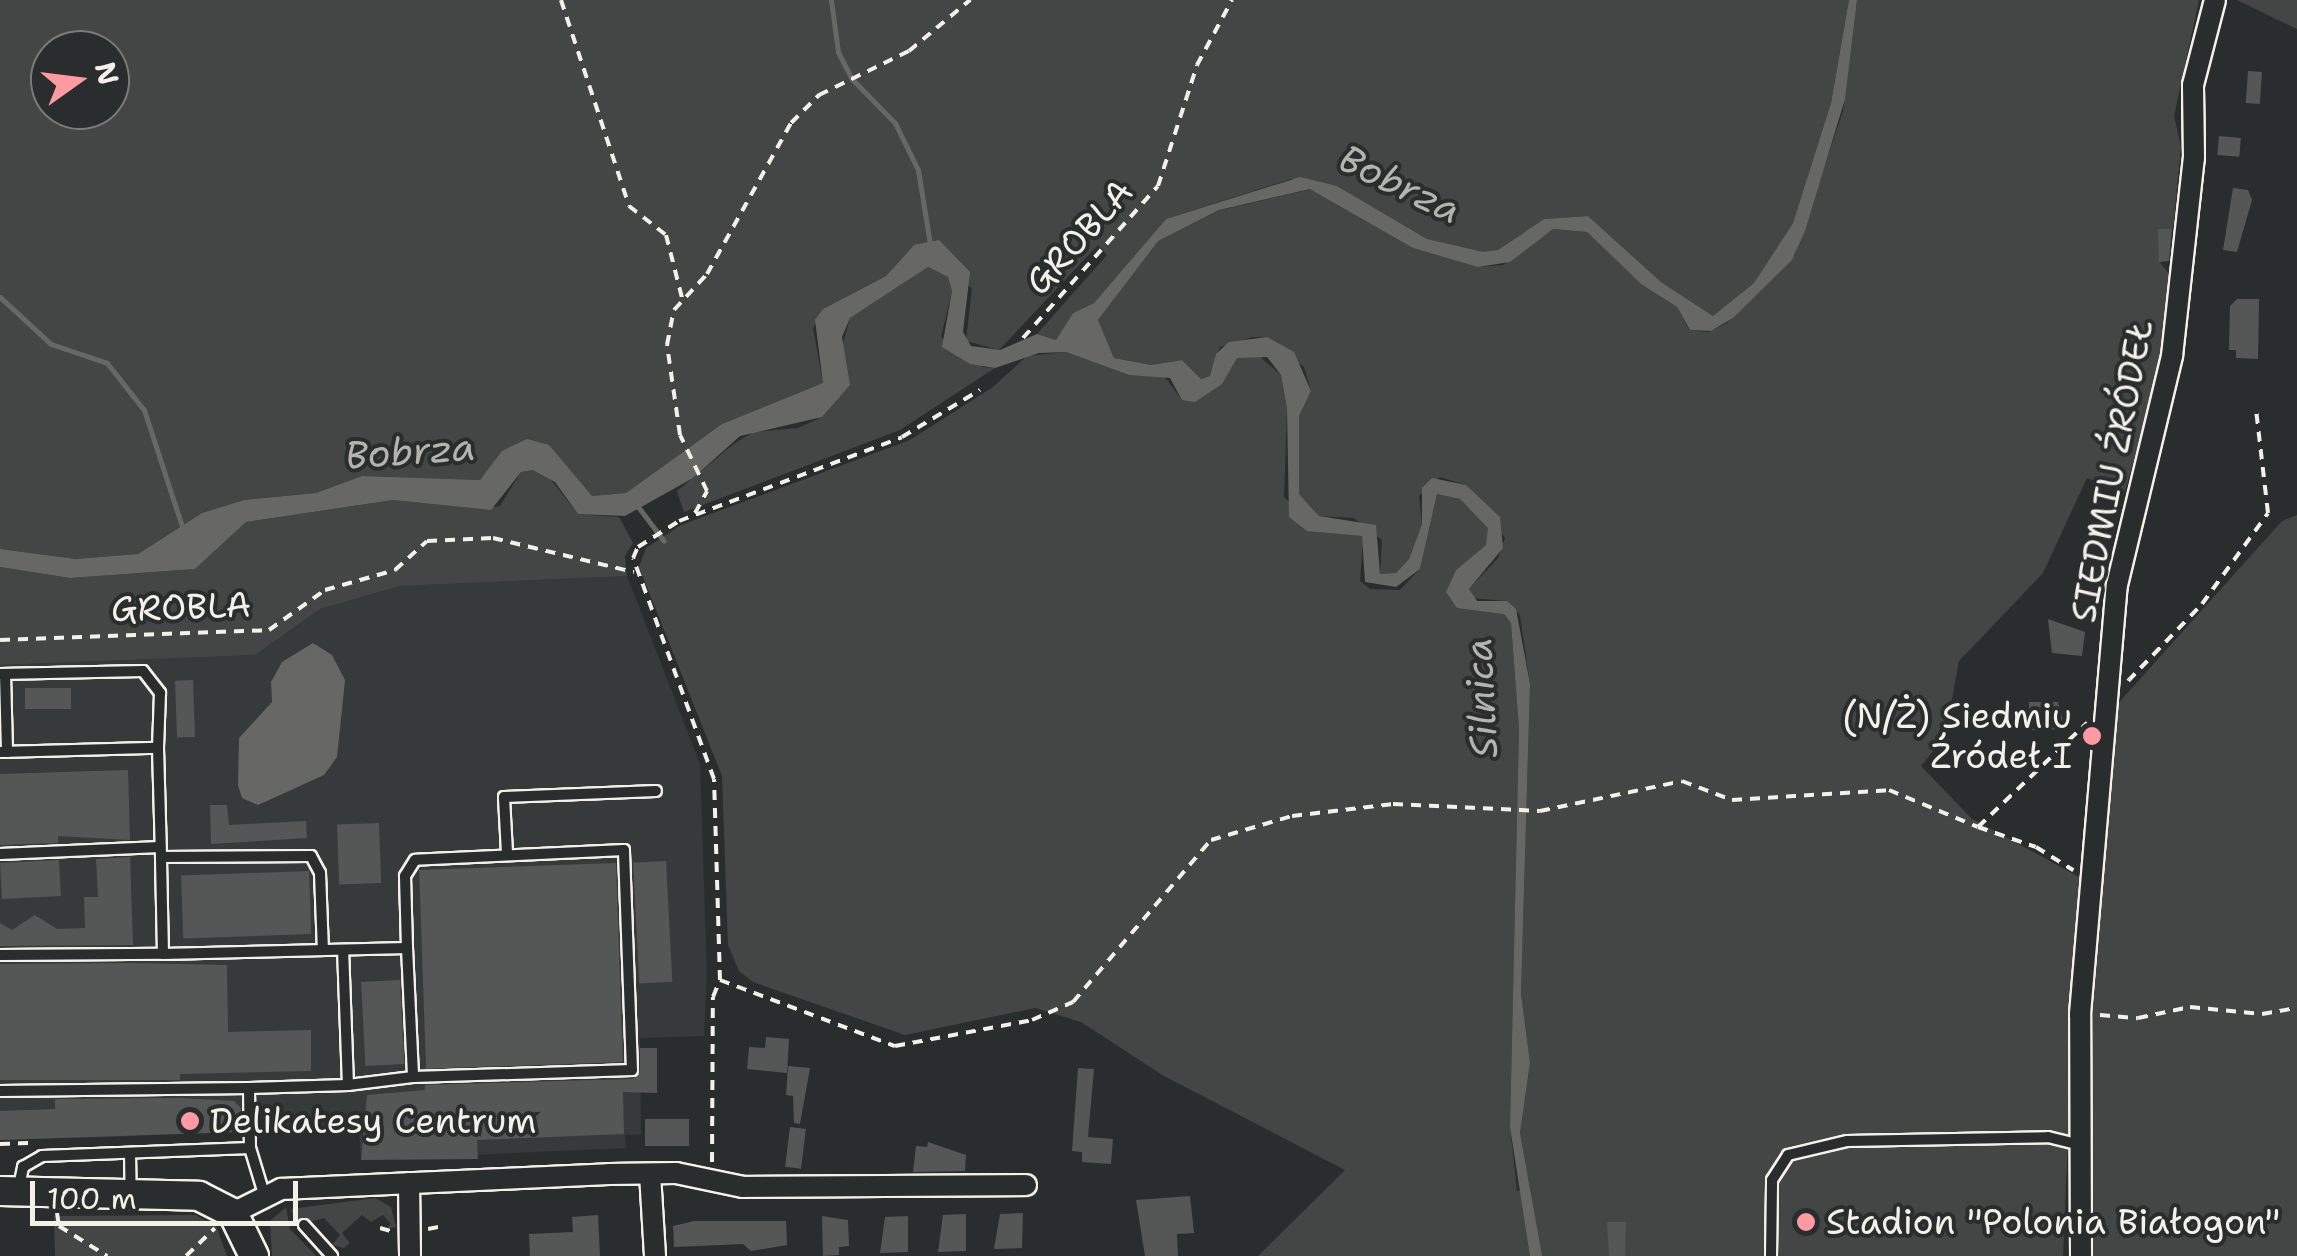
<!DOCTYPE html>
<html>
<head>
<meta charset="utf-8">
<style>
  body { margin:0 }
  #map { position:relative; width:2297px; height:1256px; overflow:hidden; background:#2a2d2e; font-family:"Shantell Sans",sans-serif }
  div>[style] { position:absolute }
  .built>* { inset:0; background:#373a3a }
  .green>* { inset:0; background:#444645 }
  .water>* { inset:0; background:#676866 }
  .stream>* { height:5px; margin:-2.5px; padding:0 2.5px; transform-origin:2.5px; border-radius:2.5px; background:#676866 }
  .building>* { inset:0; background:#555756; transform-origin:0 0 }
  .path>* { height:4px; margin-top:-2px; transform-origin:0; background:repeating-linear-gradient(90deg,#f4f1e8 0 10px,transparent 0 18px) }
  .roads { filter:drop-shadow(2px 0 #f4f1e8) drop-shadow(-2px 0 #f4f1e8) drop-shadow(0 2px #f4f1e8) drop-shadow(0 -2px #f4f1e8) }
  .service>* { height:10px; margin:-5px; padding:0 5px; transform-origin:5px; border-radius:5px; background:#2a2d2e }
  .minor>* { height:20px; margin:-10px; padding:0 10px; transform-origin:10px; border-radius:10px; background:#2a2d2e }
  .secondary>* { height:28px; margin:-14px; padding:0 14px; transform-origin:14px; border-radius:14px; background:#2a2d2e }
  .dots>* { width:28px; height:28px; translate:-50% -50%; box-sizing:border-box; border:5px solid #2a2d2e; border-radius:50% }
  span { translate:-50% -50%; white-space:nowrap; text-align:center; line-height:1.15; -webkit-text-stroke:8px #2a2d2e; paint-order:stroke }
  .street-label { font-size:35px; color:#f4f1e8 }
  .poi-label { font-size:35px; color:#f4f1e8 }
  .right { translate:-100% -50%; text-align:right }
  .left { translate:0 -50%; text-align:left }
  .water-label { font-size:38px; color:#b5b3ae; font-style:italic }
  .north { position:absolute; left:30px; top:30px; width:100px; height:100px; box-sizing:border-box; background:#2a2d2e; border:2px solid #7b7b78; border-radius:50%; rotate:76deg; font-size:28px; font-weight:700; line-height:40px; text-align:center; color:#f4f1e8 }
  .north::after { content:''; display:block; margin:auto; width:35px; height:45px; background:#ff9aa2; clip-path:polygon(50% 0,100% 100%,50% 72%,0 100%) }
  .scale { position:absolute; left:30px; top:1181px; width:268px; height:45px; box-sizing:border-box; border:5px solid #f4f1e8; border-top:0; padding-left:12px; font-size:30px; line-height:35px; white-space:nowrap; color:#f4f1e8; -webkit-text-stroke:8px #2a2d2e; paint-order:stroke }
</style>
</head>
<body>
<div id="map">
  <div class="built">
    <div style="clip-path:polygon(627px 576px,700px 764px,707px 977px,704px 1036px,640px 1038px,641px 1134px,625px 1135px,626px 1148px,361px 1160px,359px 1130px,244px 1132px,243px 1110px,233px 1101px,135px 1106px,136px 1136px,0 1140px,0 665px,255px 655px,320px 609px,400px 586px)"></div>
  </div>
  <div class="green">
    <div style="clip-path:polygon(evenodd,0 0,1849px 0,1831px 103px,1793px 223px,1754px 283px,1713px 316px,1661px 282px,1588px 216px,1544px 219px,1498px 250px,1483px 253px,1427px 239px,1337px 186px,1291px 179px,1166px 219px,1094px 303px,1073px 313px,1056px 340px,1037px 334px,1107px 255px,1098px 245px,999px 350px,966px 341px,972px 288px,914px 245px,886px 276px,823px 309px,813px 328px,823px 383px,722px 424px,626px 493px,592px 496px,539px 442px,503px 451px,480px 480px,362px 476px,316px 493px,244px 500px,202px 513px,138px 554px,76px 559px,0 549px,0 0,50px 50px,110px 50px,110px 110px,50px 110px,50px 50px)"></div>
    <div style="clip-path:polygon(1857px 0,2199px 0,2174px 116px,2181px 147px,2173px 229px,2159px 229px,2159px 261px,2169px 274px,2160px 370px,2125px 491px,2087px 478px,2043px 573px,1959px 661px,1945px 737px,1921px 766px,1971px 818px,2079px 877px,2063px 1256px,1258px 1256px,1345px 1170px,1164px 1076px,1081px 1022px,1035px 1008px,905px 1035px,753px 982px,739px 971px,728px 945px,722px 776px,639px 567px,646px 548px,681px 525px,910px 440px,993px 387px,1027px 356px,1066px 352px,1129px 375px,1164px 376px,1182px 400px,1236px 358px,1257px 354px,1281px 375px,1287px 409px,1284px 497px,1320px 532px,1363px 536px,1360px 581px,1370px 589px,1400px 590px,1420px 569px,1437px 494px,1460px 499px,1489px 528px,1486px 545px,1456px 570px,1446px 592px,1504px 614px,1511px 623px,1519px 729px,1510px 1127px,1517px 1191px,1530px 1189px,1520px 1133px,1530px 1063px,1521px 994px,1530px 684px,1520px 615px,1506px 601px,1472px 598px,1469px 589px,1498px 558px,1505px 538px,1466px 485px,1440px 477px,1419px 496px,1422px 524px,1409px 559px,1396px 573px,1380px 574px,1382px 540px,1354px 518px,1319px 516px,1299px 494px,1299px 416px,1311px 391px,1304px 367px,1267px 337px,1253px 337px,1220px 347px,1210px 376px,1201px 379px,1182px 360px,1151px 365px,1114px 358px,1098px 320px,1157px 241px,1220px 210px,1312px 189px,1413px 248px,1479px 267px,1503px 265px,1553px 229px,1587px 232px,1641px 284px,1677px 307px,1689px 330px,1709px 332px,1727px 323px,1795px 255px,1843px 111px)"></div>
    <div style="clip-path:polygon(2237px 0,2297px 0,2297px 29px)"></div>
    <div style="clip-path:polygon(928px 267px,948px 277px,952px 291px,941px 337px,983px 367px,995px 368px,900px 430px,684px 512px,677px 491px,735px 443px,754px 432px,798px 428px,822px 417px,850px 318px)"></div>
    <div style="clip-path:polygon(533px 470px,544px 471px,578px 514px,619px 517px,633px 543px,625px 556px,627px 576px,400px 586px,320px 609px,255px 655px,0 665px,0 567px,70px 578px,195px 569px,246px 522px,393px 500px,482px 509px,500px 506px,521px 472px)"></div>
    <div style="clip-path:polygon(2297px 515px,2297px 1256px,2089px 1256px,2093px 954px,2114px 708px,2282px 521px)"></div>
    <div style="clip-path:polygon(375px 1198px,391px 1207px,396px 1227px,386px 1229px,391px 1224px,383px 1215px,371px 1222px,362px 1215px,342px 1233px,350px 1243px,344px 1248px,332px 1245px,340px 1235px,324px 1218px,296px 1226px,291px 1209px)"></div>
    <div style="clip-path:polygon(286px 1207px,290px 1229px,316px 1256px,272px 1256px,270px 1221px)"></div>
    <div style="clip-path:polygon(195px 1215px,216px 1226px,227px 1256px,55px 1256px,54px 1216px)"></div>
  </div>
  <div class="water">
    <div style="clip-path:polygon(1849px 0,1857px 0,1845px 99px,1805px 231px,1792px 260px,1733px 318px,1711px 331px,1690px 330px,1677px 307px,1641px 284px,1587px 232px,1553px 229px,1510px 262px,1478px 267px,1413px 248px,1310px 189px,1219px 210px,1158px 241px,1098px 320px,1114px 358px,1151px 365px,1182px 360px,1201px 379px,1210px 376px,1216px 354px,1229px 342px,1267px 337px,1294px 352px,1311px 391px,1299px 416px,1299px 494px,1319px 516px,1376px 525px,1380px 574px,1396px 573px,1409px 559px,1422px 524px,1422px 488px,1432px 478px,1466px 485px,1500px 517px,1503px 548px,1469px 589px,1477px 601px,1507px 601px,1516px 609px,1530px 684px,1521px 994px,1530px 1063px,1520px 1133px,1542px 1256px,1530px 1256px,1510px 1127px,1519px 729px,1511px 623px,1504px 614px,1457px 608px,1446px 592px,1456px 570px,1486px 545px,1488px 528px,1460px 499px,1437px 494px,1420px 569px,1396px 587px,1365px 582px,1362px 536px,1307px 531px,1289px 517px,1287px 409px,1281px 375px,1267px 357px,1237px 358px,1222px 384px,1195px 402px,1182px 400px,1170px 378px,1129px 375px,1066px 352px,1039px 353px,995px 368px,970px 364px,942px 347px,952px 291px,948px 277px,928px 267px,850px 318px,842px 337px,850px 385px,822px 417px,740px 436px,693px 478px,625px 516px,578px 514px,555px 482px,533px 470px,521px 472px,491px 510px,393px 500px,246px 522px,195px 569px,70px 578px,0 567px,0 549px,76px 559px,138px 554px,202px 513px,244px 500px,316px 493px,362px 476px,480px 480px,502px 451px,527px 439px,549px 445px,592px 496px,626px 493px,722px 424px,823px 383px,815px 320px,823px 309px,886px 276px,914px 245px,939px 240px,970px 272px,963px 332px,971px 346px,1000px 350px,1037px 334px,1056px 340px,1073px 313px,1094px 303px,1166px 219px,1300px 177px,1337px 186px,1427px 239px,1483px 252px,1498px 250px,1544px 219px,1588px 216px,1661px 282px,1713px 316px,1754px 283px,1793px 223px,1831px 103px)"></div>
    <div style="clip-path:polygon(313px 643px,332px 655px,345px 680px,337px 757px,324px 775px,258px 805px,242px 798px,238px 785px,239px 738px,272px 702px,271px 682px,282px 662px)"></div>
  </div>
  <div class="stream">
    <div style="left:831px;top:0;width:52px;rotate:82.3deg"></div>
    <div style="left:838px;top:52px;width:30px;rotate:63deg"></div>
    <div style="left:852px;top:79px;width:62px;rotate:45.7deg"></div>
    <div style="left:895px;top:123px;width:52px;rotate:63.9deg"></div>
    <div style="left:918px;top:170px;width:75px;rotate:80.8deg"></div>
    <div style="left:0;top:297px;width:69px;rotate:42.7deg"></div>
    <div style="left:51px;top:344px;width:59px;rotate:18.7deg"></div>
    <div style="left:107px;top:363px;width:60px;rotate:51.8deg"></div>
    <div style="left:144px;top:410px;width:125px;rotate:71.9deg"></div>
    <div style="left:639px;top:508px;width:41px;rotate:52.9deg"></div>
  </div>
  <div class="building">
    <div style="left:2248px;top:71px;width:14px;height:32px;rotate:4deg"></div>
    <div style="left:2219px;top:136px;width:22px;height:19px;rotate:5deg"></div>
    <div style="clip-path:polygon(2233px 188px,2248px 190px,2252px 200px,2237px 252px,2223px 250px)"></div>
    <div style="clip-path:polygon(2158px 229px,2172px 229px,2169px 261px,2159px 262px)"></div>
    <div style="clip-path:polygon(2237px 299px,2259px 299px,2258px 359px,2236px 358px,2236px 350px,2229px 350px,2230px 306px)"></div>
    <div style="clip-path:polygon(2048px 619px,2085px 632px,2082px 656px,2052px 653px)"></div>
    <div style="left:193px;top:680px;width:57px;height:18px;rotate:88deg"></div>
    <div style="left:71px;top:688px;width:21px;height:46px;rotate:90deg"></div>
    <div style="clip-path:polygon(2029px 702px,2058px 702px,2065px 729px,2030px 730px)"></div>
    <div style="clip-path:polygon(128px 770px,130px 840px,58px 836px,58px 843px,0 845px,0 774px)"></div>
    <div style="clip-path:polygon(210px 805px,227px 805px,229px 825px,306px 821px,307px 838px,211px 844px)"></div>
    <div style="left:379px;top:823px;width:60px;height:42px;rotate:88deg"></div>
    <div style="clip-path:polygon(130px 857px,133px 945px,0 946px,0 923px,12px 930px,35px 915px,57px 929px,85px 928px,84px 897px,98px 897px,96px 859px)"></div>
    <div style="left:59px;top:860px;width:36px;height:59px;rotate:87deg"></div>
    <div style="left:666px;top:861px;width:121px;height:33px;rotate:87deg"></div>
    <div style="left:616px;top:863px;width:199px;height:197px;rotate:88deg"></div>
    <div style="left:309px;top:871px;width:63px;height:128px;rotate:88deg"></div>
    <div style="clip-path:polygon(133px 963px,227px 965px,228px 1032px,311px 1030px,311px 1071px,180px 1074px,180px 1080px,0 1080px,0 964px)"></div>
    <div style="left:400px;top:980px;width:84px;height:39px;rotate:87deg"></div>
    <div style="clip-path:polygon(766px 1037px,789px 1039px,787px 1073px,747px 1069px,749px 1047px,765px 1048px)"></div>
    <div style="clip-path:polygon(640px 1048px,657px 1048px,657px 1093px,623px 1092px,624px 1134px,477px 1140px,478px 1159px,361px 1160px,367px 1095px,425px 1090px,425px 1085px,632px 1079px,640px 1073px)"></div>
    <div style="clip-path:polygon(788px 1066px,810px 1068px,800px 1124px,794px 1123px,793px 1096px,786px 1095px)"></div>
    <div style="clip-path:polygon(1078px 1068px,1094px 1069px,1088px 1137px,1113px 1139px,1111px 1164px,1082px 1162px,1082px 1152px,1072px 1151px)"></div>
    <div style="clip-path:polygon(181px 1098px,234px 1101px,241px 1108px,241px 1132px,0 1140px,0 1111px,55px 1109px,55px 1099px)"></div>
    <div style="left:689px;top:1119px;width:27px;height:44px;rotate:90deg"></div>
    <div style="left:790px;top:1127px;width:16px;height:40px;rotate:7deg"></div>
    <div style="clip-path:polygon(928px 1142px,966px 1155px,965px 1171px,913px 1172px,916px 1146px,927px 1147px)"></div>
    <div style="clip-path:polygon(1190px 1196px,1194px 1233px,1177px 1234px,1178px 1256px,1145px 1256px,1136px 1200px)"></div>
    <div style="clip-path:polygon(1023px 1213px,1022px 1248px,994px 1249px,1000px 1214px)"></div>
    <div style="clip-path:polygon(966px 1214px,966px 1251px,938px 1252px,943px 1215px)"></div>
    <div style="clip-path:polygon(598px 1215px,600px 1256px,530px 1256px,529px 1234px,573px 1232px,572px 1217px)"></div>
    <div style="clip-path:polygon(822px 1216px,848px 1220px,849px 1246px,839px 1247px,839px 1255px,823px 1256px)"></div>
    <div style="clip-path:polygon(908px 1216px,908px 1252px,880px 1253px,885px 1217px)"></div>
    <div style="clip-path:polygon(694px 1221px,786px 1221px,787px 1245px,751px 1251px,743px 1244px,674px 1247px,673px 1226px)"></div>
    <div style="clip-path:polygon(1607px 1222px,1626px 1222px,1625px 1256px,1609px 1256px)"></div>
  </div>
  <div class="path">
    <div style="left:561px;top:0;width:217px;rotate:71.7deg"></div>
    <div style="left:629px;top:206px;width:47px;rotate:38.1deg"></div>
    <div style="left:666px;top:235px;width:65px;rotate:75.7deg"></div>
    <div style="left:1023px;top:338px;width:203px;rotate:-48.4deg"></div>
    <div style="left:1158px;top:186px;width:127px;rotate:-72.1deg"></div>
    <div style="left:1197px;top:65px;width:74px;rotate:-61.7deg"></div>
    <div style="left:695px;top:513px;width:25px;rotate:-61deg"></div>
    <div style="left:707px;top:491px;width:62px;rotate:-115.7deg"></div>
    <div style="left:680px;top:435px;width:91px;rotate:-98.2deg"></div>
    <div style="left:667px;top:345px;width:36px;rotate:-79deg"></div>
    <div style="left:674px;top:310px;width:49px;rotate:-47.5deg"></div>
    <div style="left:707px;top:274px;width:173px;rotate:-60.9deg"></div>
    <div style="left:791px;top:123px;width:40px;rotate:-45deg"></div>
    <div style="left:819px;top:95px;width:100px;rotate:-26.1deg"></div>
    <div style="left:909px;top:51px;width:80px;rotate:-39.9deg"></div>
    <div style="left:0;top:640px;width:269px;rotate:-2.1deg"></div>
    <div style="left:269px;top:630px;width:69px;rotate:-35.5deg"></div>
    <div style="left:325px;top:590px;width:73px;rotate:-15.9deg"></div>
    <div style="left:395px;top:570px;width:43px;rotate:-42.2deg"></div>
    <div style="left:427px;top:541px;width:66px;rotate:-2.6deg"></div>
    <div style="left:493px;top:538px;width:145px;rotate:13.6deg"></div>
    <div style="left:2128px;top:681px;width:107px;rotate:-46.1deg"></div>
    <div style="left:2202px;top:604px;width:112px;rotate:-54deg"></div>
    <div style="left:2268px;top:513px;width:104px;rotate:-96.6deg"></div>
    <div style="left:1978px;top:827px;width:61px;rotate:19deg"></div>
    <div style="left:2036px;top:847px;width:44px;rotate:31.9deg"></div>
    <div style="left:720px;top:980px;width:187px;rotate:20.7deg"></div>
    <div style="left:895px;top:1046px;width:139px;rotate:-10.7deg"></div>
    <div style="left:1032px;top:1020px;width:45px;rotate:-23.7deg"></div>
    <div style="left:1073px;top:1002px;width:213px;rotate:-49.6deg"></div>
    <div style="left:1211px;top:840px;width:84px;rotate:-16.5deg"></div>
    <div style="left:1292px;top:816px;width:102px;rotate:-6.8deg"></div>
    <div style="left:1393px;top:804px;width:147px;rotate:2.7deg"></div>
    <div style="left:1540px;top:811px;width:145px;rotate:-11.9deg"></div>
    <div style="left:1682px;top:781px;width:53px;rotate:20.8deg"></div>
    <div style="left:1732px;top:800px;width:157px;rotate:-3.6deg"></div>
    <div style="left:1889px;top:790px;width:96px;rotate:22.6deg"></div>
    <div style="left:1978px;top:827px;width:151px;rotate:-43.7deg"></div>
    <div style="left:2100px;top:1015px;width:38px;rotate:5deg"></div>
    <div style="left:2138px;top:1018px;width:53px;rotate:-11.9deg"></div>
    <div style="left:2190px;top:1007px;width:72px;rotate:5.6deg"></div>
    <div style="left:2262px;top:1014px;width:36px;rotate:-10deg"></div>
    <div style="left:0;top:1144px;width:35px;rotate:-2deg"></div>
    <div style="left:712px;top:1162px;width:165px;rotate:-89.7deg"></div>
    <div style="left:713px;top:997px;width:18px;rotate:-68deg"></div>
    <div style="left:720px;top:980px;width:201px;rotate:-91.7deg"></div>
    <div style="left:714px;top:779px;width:235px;rotate:-110.1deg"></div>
    <div style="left:633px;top:558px;width:12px;rotate:-66deg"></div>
    <div style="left:638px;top:547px;width:49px;rotate:-32.4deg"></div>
    <div style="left:679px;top:521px;width:238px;rotate:-20.6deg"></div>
    <div style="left:902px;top:437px;width:91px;rotate:-31.1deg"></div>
    <div style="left:57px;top:1213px;width:13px;rotate:81deg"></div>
    <div style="left:59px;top:1226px;width:57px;rotate:32deg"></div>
    <div style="left:380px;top:1228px;width:15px;rotate:16deg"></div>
    <div style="left:428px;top:1229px;width:15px;rotate:-11deg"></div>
    <div style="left:186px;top:1256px;width:40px;rotate:-44deg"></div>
  </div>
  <div class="roads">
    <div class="service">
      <div style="left:0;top:674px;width:143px;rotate:-1.2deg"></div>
      <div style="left:143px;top:671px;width:28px;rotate:52deg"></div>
      <div style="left:160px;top:693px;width:55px;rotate:92.1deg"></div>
      <div style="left:5px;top:674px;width:78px;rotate:88.5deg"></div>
      <div style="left:0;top:752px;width:158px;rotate:-1.5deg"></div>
      <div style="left:158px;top:748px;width:109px;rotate:88.4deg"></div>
      <div style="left:161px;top:857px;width:150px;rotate:-0.4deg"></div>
      <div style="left:311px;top:856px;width:19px;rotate:62deg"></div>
      <div style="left:320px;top:873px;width:77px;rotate:87.8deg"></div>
      <div style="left:507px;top:853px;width:56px;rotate:-93.1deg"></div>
      <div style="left:504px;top:797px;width:152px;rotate:-2.3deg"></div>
      <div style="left:0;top:854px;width:160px;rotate:-2.5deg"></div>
      <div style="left:163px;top:954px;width:244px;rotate:-1.4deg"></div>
      <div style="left:407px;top:948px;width:129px;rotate:87.3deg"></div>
      <div style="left:413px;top:1077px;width:219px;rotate:-1.8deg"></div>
      <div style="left:632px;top:1070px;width:220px;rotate:-92.1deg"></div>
      <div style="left:624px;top:850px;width:209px;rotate:177.3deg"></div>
      <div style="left:415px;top:860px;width:19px;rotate:122deg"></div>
      <div style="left:405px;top:876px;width:72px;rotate:88.4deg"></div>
      <div style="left:0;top:955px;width:163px;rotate:-0.4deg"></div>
      <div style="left:163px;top:954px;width:97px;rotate:-91.2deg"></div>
      <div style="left:348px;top:1085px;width:65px;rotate:-7deg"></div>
      <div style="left:0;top:1091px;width:249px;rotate:-0.7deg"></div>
      <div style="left:130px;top:1153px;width:39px;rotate:89deg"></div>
      <div style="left:18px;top:1191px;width:25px;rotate:-78deg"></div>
      <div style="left:23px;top:1167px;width:22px;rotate:-30deg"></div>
      <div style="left:42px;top:1156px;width:208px;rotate:-2.2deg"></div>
      <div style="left:264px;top:1194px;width:48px;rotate:-106.9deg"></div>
      <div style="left:250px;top:1148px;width:60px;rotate:-91deg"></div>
      <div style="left:249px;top:1088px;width:99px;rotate:-1.7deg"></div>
      <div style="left:348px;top:1085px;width:135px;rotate:-92.1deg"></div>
      <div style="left:304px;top:1225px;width:42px;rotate:47.9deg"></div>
      <div style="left:1771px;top:1256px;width:76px;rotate:-89.2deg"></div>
      <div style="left:1772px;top:1180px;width:30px;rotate:-57deg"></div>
      <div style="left:1788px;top:1155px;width:61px;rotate:-13.3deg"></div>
      <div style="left:1847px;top:1141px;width:201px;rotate:-1.1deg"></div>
      <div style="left:2048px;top:1137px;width:34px;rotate:14deg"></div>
    </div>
    <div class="minor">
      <div style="left:650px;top:1174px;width:82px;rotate:86.5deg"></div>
      <div style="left:409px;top:1183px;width:73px;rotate:89.2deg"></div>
      <div style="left:233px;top:1213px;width:54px;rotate:-26.6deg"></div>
      <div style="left:281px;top:1189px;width:328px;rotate:-2.6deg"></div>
      <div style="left:609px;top:1174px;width:67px;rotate:-0.9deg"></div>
      <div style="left:676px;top:1173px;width:68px;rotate:11.8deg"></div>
      <div style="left:743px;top:1187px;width:283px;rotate:-0.4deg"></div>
      <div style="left:2081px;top:1256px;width:242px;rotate:-90.2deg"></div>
      <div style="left:2080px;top:1014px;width:431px;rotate:-85.1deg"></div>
      <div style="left:2117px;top:585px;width:236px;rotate:-76.5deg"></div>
      <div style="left:2172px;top:356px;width:199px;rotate:-83.7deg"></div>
      <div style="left:2194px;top:158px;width:73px;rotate:-90.8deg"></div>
      <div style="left:2193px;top:85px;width:88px;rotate:-75.5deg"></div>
    </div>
    <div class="secondary">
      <div style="left:0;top:1191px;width:199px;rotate:1.4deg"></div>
      <div style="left:199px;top:1196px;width:38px;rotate:27deg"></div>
      <div style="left:233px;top:1213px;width:48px;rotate:64deg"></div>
    </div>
  </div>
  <div class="dots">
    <div style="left:2092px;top:736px;background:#ff9aa2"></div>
    <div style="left:190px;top:1121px;background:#ff9aa2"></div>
    <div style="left:1806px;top:1222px;background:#ff9aa2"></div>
  </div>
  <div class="street-label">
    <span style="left:1079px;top:237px;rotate:-48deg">GROBLA</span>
    <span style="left:2112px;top:471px;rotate:-79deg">SIEDMIU ŹRÓDEŁ</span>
    <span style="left:181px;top:607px;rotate:-2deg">GROBLA</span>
  </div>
  <div class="poi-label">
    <span class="right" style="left:2072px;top:736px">(N/Ż) Siedmiu<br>Źródeł I</span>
    <span class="left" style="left:210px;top:1121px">Delikatesy Centrum</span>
    <span class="left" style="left:1826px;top:1222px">Stadion "Polonia Białogon"</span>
  </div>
  <div class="water-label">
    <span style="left:1400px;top:184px;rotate:26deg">Bobrza</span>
    <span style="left:410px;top:451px;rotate:-4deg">Bobrza</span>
    <span style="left:1481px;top:698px;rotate:-93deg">Silnica</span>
  </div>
  <div class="north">N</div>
  <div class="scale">100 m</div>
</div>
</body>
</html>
